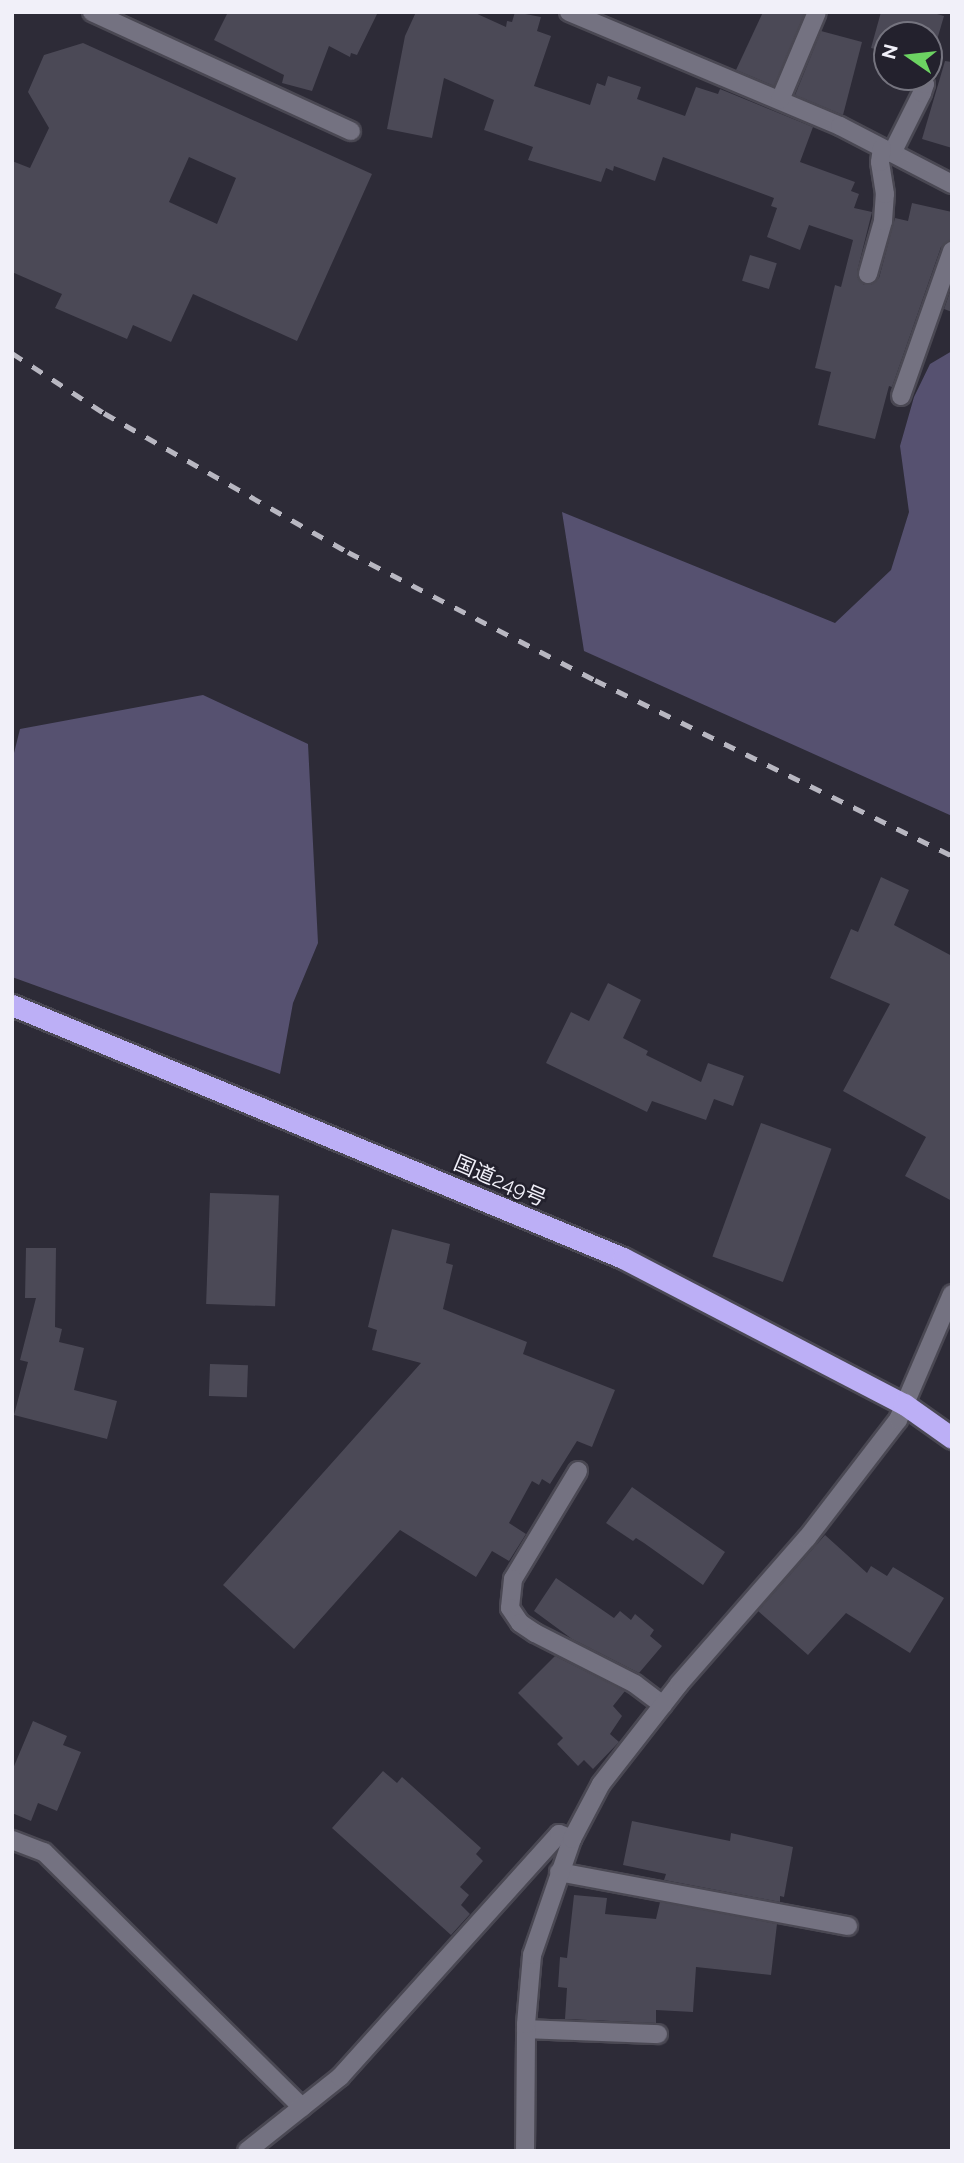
<!DOCTYPE html>
<html>
<head>
<meta charset="utf-8">
<style>
  body { margin:0 }
  #map { position:relative; width:964px; height:2163px; overflow:hidden; background:#2d2b37; font-family:Raleway,"Noto Sans JP",sans-serif }
  div>[style] { position:absolute }
  .green>* { inset:0; background:#565170 }
  .building>* { inset:0; background:#4b4956; transform-origin:0 0 }
  .roads { filter:drop-shadow(2px 0 #4a4853) drop-shadow(-2px 0 #4a4853) drop-shadow(0 2px #4a4853) drop-shadow(0 -2px #4a4853) }
  .minor>* { height:18px; margin:-9px; padding:0 9px; transform-origin:9px; border-radius:9px; background:#747281 }
  .highway>* { height:21px; margin:-10.5px; padding:0 10.5px; transform-origin:10.5px; border-radius:10.5px; background:#bcaff6 }
  .rail>* { height:5px; margin-top:-2.5px; transform-origin:0; background:repeating-linear-gradient(90deg,#b8b7c1 0 12px,transparent 0 24px) }
  span { translate:-50% -50%; white-space:nowrap; text-align:center; line-height:1.15; -webkit-text-stroke:5px #23212d; paint-order:stroke }
  .street-label { font-size:21px; color:#f1f0f9 }
  .frame { position:absolute; inset:0; border:14px solid #f1f0f9; pointer-events:none }
  .north { position:absolute; left:873px; top:21px; width:70px; height:70px; box-sizing:border-box; background:#23212d; border:2px solid #75747f; border-radius:50%; rotate:284deg; font-size:19px; font-weight:700; line-height:28px; text-align:center; color:#f1f0f9 }
  .north::after { content:''; display:block; margin:auto; width:24px; height:32px; background:#6cd362; clip-path:polygon(50% 0,100% 100%,50% 72%,0 100%) }
</style>
</head>
<body>
<div id="map">
  <div class="green">
    <div style="clip-path:polygon(952px 351px,952px 816px,584px 651px,562px 512px,835px 623px,891px 570px,909px 512px,900px 446px,914px 397px,930px 364px)"></div>
    <div style="clip-path:polygon(203px 695px,308px 744px,318px 943px,293px 1003px,280px 1074px,12px 977px,12px 761px,20px 729px)"></div>
  </div>
  <div class="building">
    <div style="clip-path:polygon(228px 12px,378px 12px,357px 55px,351px 53px,350px 57px,329px 46px,312px 91px,282px 83px,284px 75px,214px 40px)"></div>
    <div style="clip-path:polygon(416px 12px,473px 12px,506px 27px,507px 21px,512px 22px,515px 12px,541px 17px,537px 31px,551px 36px,534px 86px,590px 105px,597px 83px,605px 86px,608px 76px,641px 87px,637px 99px,685px 116px,696px 87px,718px 94px,720px 89px,813px 127px,800px 162px,855px 182px,851px 191px,859px 194px,854px 208px,872px 212px,857px 272px,857px 277px,864px 285px,871px 285px,879px 278px,895px 218px,908px 221px,912px 203px,952px 212px,952px 240px,941px 247px,892px 387px,889px 386px,875px 439px,818px 425px,831px 372px,815px 368px,835px 285px,841px 287px,853px 240px,809px 225px,800px 250px,767px 237px,777px 208px,771px 206px,774px 198px,663px 157px,655px 181px,614px 166px,613px 171px,606px 168px,601px 182px,528px 160px,533px 147px,484px 130px,494px 100px,444px 78px,432px 138px,387px 129px,405px 36px)"></div>
    <div style="clip-path:polygon(763px 12px,805px 12px,774px 86px,736px 70px)"></div>
    <div style="clip-path:polygon(881px 12px,930px 12px,944px 16px,930px 64px,929px 35px,887px 35px,887px 52px,871px 48px)"></div>
    <div style="clip-path:polygon(821px 31px,862px 42px,843px 115px,795px 95px)"></div>
    <div style="clip-path:polygon(evenodd,83px 43px,372px 174px,297px 341px,193px 294px,171px 342px,133px 325px,127px 339px,55px 308px,62px 294px,12px 272px,12px 161px,30px 168px,49px 128px,28px 92px,44px 55px,83px 43px,189px 157px,236px 178px,217px 224px,169px 202px,189px 157px)"></div>
    <div style="clip-path:polygon(945px 61px,952px 62px,952px 148px,922px 139px)"></div>
    <div style="left:750px;top:255px;width:28px;height:27px;rotate:17deg"></div>
    <div style="clip-path:polygon(952px 286px,952px 312px,944px 309px)"></div>
    <div style="clip-path:polygon(881px 877px,909px 890px,894px 925px,952px 956px,952px 1201px,905px 1176px,926px 1137px,843px 1091px,890px 1004px,830px 978px,851px 929px,858px 932px)"></div>
    <div style="clip-path:polygon(608px 983px,641px 1000px,623px 1038px,648px 1051px,646px 1055px,701px 1082px,708px 1063px,744px 1076px,733px 1106px,714px 1099px,706px 1120px,652px 1101px,647px 1112px,546px 1063px,571px 1012px,589px 1021px)"></div>
    <div style="left:761px;top:1123px;width:75px;height:142px;rotate:20deg"></div>
    <div style="left:210px;top:1193px;width:69px;height:111px;rotate:2deg"></div>
    <div style="clip-path:polygon(392px 1229px,450px 1244px,446px 1263px,453px 1265px,443px 1309px,527px 1342px,523px 1354px,615px 1390px,592px 1447px,577px 1441px,550px 1484px,542px 1479px,539px 1485px,532px 1481px,509px 1523px,526px 1534px,509px 1561px,492px 1551px,476px 1577px,400px 1530px,294px 1649px,223px 1585px,421px 1363px,372px 1350px,377px 1330px,368px 1327px)"></div>
    <div style="clip-path:polygon(26px 1248px,56px 1248px,55px 1327px,62px 1329px,59px 1342px,84px 1348px,74px 1390px,117px 1401px,107px 1439px,14px 1415px,28px 1362px,20px 1360px,36px 1298px,25px 1298px)"></div>
    <div style="left:210px;top:1364px;width:38px;height:32px;rotate:2deg"></div>
    <div style="clip-path:polygon(632px 1487px,725px 1552px,703px 1585px,644px 1543px,636px 1538px,633px 1541px,606px 1523px)"></div>
    <div style="clip-path:polygon(825px 1535px,867px 1573px,871px 1566px,887px 1576px,893px 1567px,944px 1598px,910px 1653px,846px 1613px,808px 1655px,758px 1611px)"></div>
    <div style="clip-path:polygon(556px 1578px,614px 1618px,620px 1611px,631px 1620px,635px 1614px,654px 1630px,650px 1636px,662px 1646px,639px 1673px,572px 1639px,534px 1611px)"></div>
    <div style="clip-path:polygon(555px 1656px,625px 1691px,613px 1706px,622px 1716px,610px 1734px,619px 1742px,593px 1769px,584px 1760px,578px 1766px,557px 1744px,563px 1738px,518px 1693px)"></div>
    <div style="clip-path:polygon(33px 1721px,67px 1736px,63px 1745px,81px 1752px,57px 1811px,38px 1803px,31px 1821px,12px 1813px,12px 1771px)"></div>
    <div style="clip-path:polygon(383px 1771px,397px 1783px,402px 1777px,481px 1848px,476px 1854px,483px 1861px,460px 1887px,469px 1895px,461px 1905px,470px 1914px,451px 1935px,332px 1828px)"></div>
    <div style="clip-path:polygon(632px 1821px,730px 1841px,731px 1833px,793px 1847px,784px 1897px,780px 1896px,780px 1902px,664px 1880px,666px 1874px,623px 1865px)"></div>
    <div style="clip-path:polygon(574px 1895px,607px 1898px,605px 1914px,656px 1919px,660px 1902px,777px 1924px,771px 1975px,696px 1967px,693px 2012px,656px 2010px,656px 2023px,565px 2019px,567px 1988px,558px 1987px,560px 1957px,567px 1958px)"></div>
  </div>
  <div class="roads">
    <div class="minor">
      <div style="left:92px;top:12px;width:285px;rotate:24.7deg"></div>
      <div style="left:569px;top:12px;width:294px;rotate:22.8deg"></div>
      <div style="left:840px;top:126px;width:126px;rotate:27.4deg"></div>
      <div style="left:780px;top:100px;width:95px;rotate:-67.2deg"></div>
      <div style="left:892px;top:153px;width:67px;rotate:-63.4deg"></div>
      <div style="left:922px;top:93px;width:9px;rotate:-72deg"></div>
      <div style="left:925px;top:84px;width:8px;rotate:-120deg"></div>
      <div style="left:868px;top:274px;width:55px;rotate:-74.2deg"></div>
      <div style="left:883px;top:221px;width:27px;rotate:-86deg"></div>
      <div style="left:885px;top:194px;width:32px;rotate:-99deg"></div>
      <div style="left:880px;top:162px;width:14px;rotate:-82deg"></div>
      <div style="left:901px;top:396px;width:154px;rotate:-70.6deg"></div>
      <div style="left:578px;top:1471px;width:126px;rotate:121deg"></div>
      <div style="left:513px;top:1579px;width:29px;rotate:96deg"></div>
      <div style="left:510px;top:1608px;width:18px;rotate:56deg"></div>
      <div style="left:520px;top:1623px;width:18px;rotate:34deg"></div>
      <div style="left:535px;top:1633px;width:112px;rotate:27deg"></div>
      <div style="left:635px;top:1684px;width:35px;rotate:37deg"></div>
      <div style="left:12px;top:1840px;width:34px;rotate:21deg"></div>
      <div style="left:44px;top:1852px;width:363px;rotate:44.7deg"></div>
      <div style="left:559px;top:1872px;width:294px;rotate:10.6deg"></div>
      <div style="left:526px;top:2029px;width:132px;rotate:2.2deg"></div>
      <div style="left:247px;top:2151px;width:119px;rotate:-38.5deg"></div>
      <div style="left:340px;top:2077px;width:327px;rotate:-48deg"></div>
      <div style="left:559px;top:1834px;width:14px;rotate:21deg"></div>
      <div style="left:525px;top:2151px;width:127px;rotate:-89.5deg"></div>
      <div style="left:526px;top:2024px;width:69px;rotate:-85deg"></div>
      <div style="left:532px;top:1955px;width:123px;rotate:-71deg"></div>
      <div style="left:572px;top:1839px;width:62px;rotate:-62.2deg"></div>
      <div style="left:601px;top:1784px;width:127px;rotate:-52deg"></div>
      <div style="left:679px;top:1684px;width:194px;rotate:-48.8deg"></div>
      <div style="left:807px;top:1538px;width:149px;rotate:-52.4deg"></div>
      <div style="left:898px;top:1420px;width:137px;rotate:-66.8deg"></div>
    </div>
    <div class="highway">
      <div style="left:12px;top:1005px;width:661px;rotate:22.49deg"></div>
      <div style="left:623px;top:1258px;width:317px;rotate:27.5deg"></div>
      <div style="left:904px;top:1404px;width:59px;rotate:35.3deg"></div>
    </div>
  </div>
  <div class="rail">
    <div style="left:12px;top:353px;width:110px;rotate:33.1deg"></div>
    <div style="left:104px;top:413px;width:281px;rotate:29.7deg"></div>
    <div style="left:348px;top:552px;width:278px;rotate:27.4deg"></div>
    <div style="left:595px;top:680px;width:398px;rotate:26.2deg"></div>
  </div>
  <div class="street-label">
    <span style="left:500px;top:1181px;rotate:23deg">国道249号</span>
  </div>
  <div class="frame"></div>
  <div class="north">N</div>
</div>
</body>
</html>
